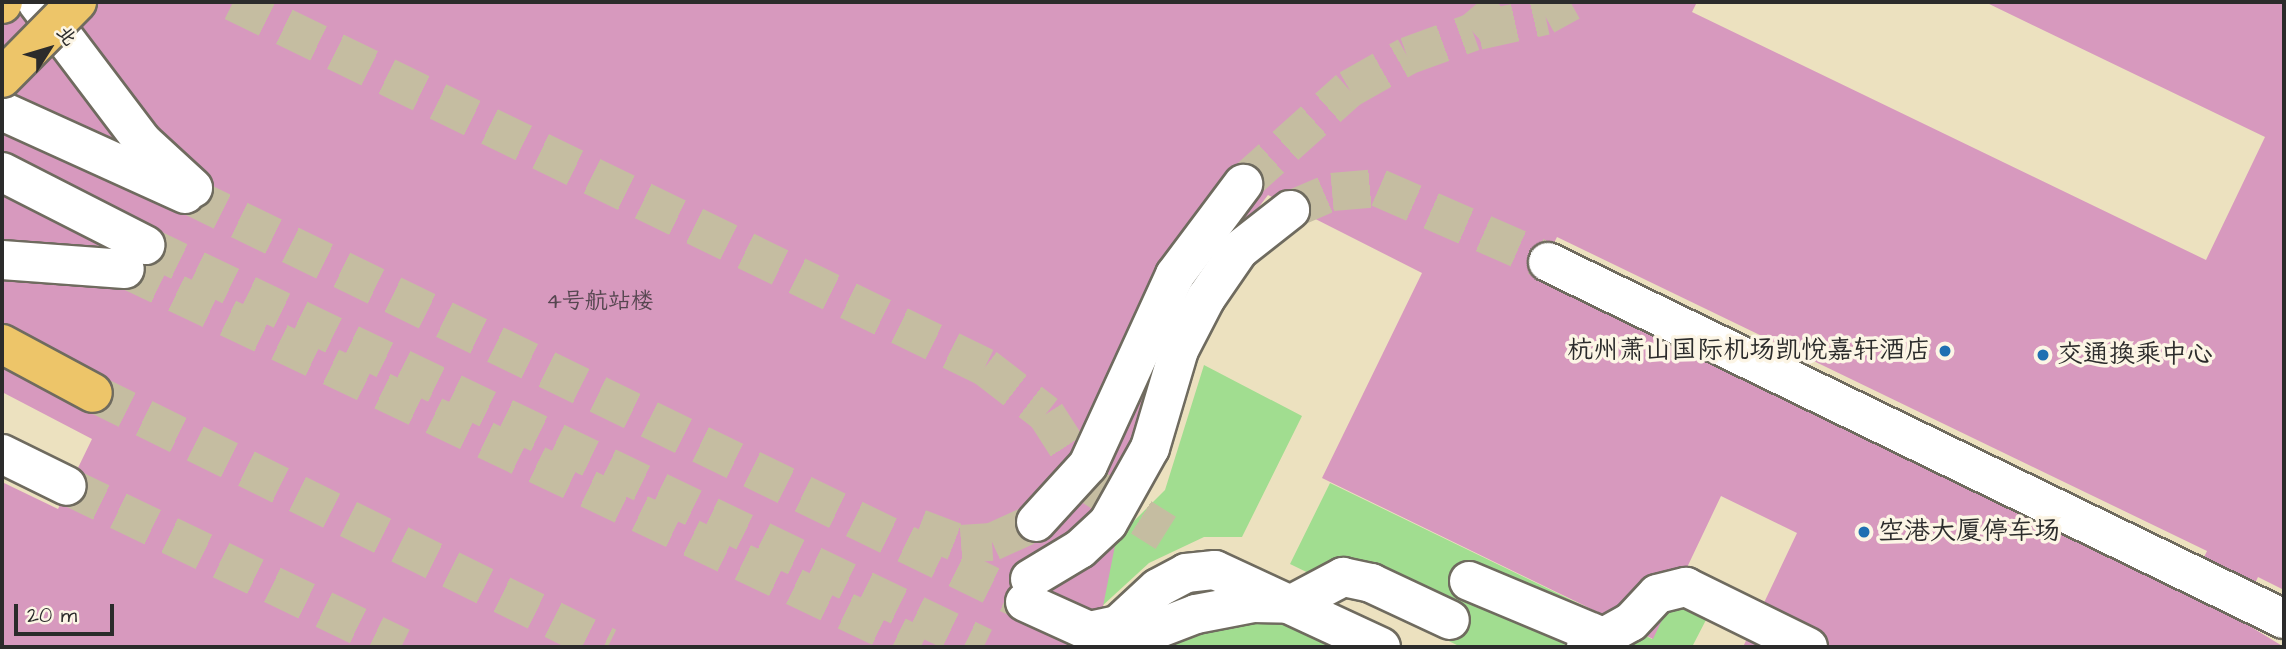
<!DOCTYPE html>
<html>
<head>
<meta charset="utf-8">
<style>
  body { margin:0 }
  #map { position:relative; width:2286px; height:649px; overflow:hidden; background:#ece1bf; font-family:"Architects Daughter","LXGW WenKai TC",sans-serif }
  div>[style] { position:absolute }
  .green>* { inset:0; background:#a1dd90 }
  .building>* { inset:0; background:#d799be }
  .minor-tunnel>* { height:38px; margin-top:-19px; transform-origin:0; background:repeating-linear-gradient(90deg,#c5bda1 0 38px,transparent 0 57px) }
  .major-tunnel>* { height:38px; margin-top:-19px; transform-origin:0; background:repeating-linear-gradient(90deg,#c5bda1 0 38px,transparent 0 57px) }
  .roads { filter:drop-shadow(2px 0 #6f6b5f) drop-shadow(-2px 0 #6f6b5f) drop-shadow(0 2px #6f6b5f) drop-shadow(0 -2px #6f6b5f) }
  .minor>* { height:38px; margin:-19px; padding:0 19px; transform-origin:19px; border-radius:19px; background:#fff }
  .major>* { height:38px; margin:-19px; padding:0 19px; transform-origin:19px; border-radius:19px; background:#edc569 }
  .bridges { filter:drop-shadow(2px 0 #6f6b5f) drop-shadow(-2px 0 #6f6b5f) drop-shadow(0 2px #6f6b5f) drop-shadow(0 -2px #6f6b5f) }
  .major-bridge>* { height:38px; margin:-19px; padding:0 19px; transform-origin:19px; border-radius:19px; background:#edc569 }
  .dots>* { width:19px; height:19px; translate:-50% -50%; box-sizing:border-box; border:4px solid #fcf5e5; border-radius:50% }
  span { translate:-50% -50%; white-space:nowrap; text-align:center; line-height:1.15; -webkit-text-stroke:7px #fcf5e5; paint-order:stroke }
  .number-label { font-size:23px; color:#564650 }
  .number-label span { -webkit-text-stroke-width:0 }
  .poi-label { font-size:26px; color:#2b2b2b }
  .right { translate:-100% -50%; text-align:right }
  .left { translate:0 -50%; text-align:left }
  .frame { position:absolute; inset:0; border:4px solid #2b2b2b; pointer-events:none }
  .north { position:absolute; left:14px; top:14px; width:70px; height:70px; -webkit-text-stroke:5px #fcf5e5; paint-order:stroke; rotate:53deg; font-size:19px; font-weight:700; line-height:28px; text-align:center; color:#2b2b2b }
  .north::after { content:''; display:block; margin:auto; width:24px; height:32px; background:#2b2b2b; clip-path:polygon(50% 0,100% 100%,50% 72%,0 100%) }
  .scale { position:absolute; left:14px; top:604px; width:100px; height:32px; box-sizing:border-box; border:4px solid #2b2b2b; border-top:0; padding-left:9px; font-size:21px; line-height:24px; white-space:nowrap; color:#2b2b2b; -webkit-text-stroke:5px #fcf5e5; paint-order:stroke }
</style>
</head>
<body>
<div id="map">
  <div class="green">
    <div style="clip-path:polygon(1204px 365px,1302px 416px,1242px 537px,1204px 537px,1149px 563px,1101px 607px,1113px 542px,1165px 490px)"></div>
    <div style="clip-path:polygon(1330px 483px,1652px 639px,1666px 611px,1685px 608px,1707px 618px,1692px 647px,1461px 647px,1290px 564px)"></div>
    <div style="clip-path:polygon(1259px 622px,1298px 623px,1347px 647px,1141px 647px)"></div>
  </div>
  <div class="building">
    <div style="clip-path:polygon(evenodd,2px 2px,1697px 2px,1692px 12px,2206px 260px,2265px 137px,1985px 2px,2284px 2px,2284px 590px,2258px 577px,2238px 619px,2284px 647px,1743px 647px,1797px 533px,1721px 496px,1653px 639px,1322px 478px,1422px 273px,1268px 195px,1229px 246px,1135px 444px,1095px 647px,2px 647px,2px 482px,58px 509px,92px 439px,2px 392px,2px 2px,1557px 237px,2207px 551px,2186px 594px,1536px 279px,1557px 237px)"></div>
  </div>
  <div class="minor-tunnel">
    <div style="left:233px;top:2px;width:836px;rotate:25.89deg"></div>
    <div style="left:985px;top:367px;width:77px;rotate:37.6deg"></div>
    <div style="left:1046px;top:414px;width:87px;rotate:57.2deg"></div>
    <div style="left:1093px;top:487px;width:86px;rotate:32.2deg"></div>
    <div style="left:1478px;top:31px;width:69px;rotate:-12.6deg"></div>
    <div style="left:1545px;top:16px;width:29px;rotate:-29deg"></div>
    <div style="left:1243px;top:184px;width:142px;rotate:-41.9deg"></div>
    <div style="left:1349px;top:89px;width:67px;rotate:-29.6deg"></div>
    <div style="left:1407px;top:56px;width:70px;rotate:-20deg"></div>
    <div style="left:1473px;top:32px;width:46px;rotate:-40.6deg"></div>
    <div style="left:188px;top:195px;width:931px;rotate:25.93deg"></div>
    <div style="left:1290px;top:210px;width:46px;rotate:-23.2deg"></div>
    <div style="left:1332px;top:192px;width:47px;rotate:-4.9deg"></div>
    <div style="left:1379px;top:188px;width:184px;rotate:23.6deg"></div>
    <div style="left:145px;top:245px;width:930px;rotate:25.6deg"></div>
    <div style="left:125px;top:269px;width:881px;rotate:25.4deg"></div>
    <div style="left:67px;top:486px;width:371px;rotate:25.7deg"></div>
    <div style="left:919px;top:528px;width:45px;rotate:20.9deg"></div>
    <div style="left:961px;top:544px;width:31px;rotate:-4deg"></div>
    <div style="left:992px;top:542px;width:48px;rotate:-24.4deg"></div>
  </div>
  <div class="major-tunnel">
    <div style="left:93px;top:393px;width:574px;rotate:26.25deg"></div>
  </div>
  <div class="roads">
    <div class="minor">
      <div style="left:37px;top:2px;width:176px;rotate:52.9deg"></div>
      <div style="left:143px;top:142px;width:68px;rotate:42.6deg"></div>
      <div style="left:2px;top:111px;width:201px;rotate:24.4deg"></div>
      <div style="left:2px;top:172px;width:161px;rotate:27deg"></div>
      <div style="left:2px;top:260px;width:123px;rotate:4.2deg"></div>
      <div style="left:1548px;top:262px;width:818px;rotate:25.88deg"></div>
      <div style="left:2px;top:454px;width:72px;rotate:26.2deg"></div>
      <div style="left:1036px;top:522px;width:77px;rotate:-47.6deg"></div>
      <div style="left:1088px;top:465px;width:209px;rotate:-65.4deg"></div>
      <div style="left:1175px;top:275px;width:114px;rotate:-53.2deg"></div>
      <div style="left:1030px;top:579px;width:58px;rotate:-31deg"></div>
      <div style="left:1080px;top:549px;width:38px;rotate:-43deg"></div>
      <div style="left:1108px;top:523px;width:86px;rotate:-60.8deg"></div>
      <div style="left:1150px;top:448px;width:102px;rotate:-73.5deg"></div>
      <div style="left:1179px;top:350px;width:59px;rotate:-62.6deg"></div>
      <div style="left:1206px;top:298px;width:58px;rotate:-55.5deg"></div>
      <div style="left:1239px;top:250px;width:65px;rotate:-38.1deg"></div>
      <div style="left:1469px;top:581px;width:145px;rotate:22.7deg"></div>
      <div style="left:1025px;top:602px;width:70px;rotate:24.4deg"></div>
      <div style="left:1089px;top:631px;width:30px;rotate:-12deg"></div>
      <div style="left:1118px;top:625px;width:54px;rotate:-42.8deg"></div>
      <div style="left:1158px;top:588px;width:32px;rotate:-28deg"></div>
      <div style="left:1186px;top:573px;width:29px;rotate:-6deg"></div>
      <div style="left:1215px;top:570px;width:183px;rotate:24.9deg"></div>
      <div style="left:1110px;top:647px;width:92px;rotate:-21deg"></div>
      <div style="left:1196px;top:614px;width:58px;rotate:-10.9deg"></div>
      <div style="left:1253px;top:603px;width:39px;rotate:1deg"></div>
      <div style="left:1292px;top:604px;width:58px;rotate:-27.9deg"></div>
      <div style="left:1343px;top:577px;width:29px;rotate:12deg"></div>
      <div style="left:1371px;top:583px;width:87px;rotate:25.1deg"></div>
      <div style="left:1586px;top:647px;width:51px;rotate:-29.1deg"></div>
      <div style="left:1631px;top:622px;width:38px;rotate:-47deg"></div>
      <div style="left:1657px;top:594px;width:30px;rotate:-14deg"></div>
      <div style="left:1686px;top:587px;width:136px;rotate:26.2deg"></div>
    </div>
    <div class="major">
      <div style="left:2px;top:4px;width:2px;rotate:-63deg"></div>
      <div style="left:2px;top:344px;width:103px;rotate:28.3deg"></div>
    </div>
  </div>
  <div class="bridges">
    <div class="major-bridge">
      <div style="left:2px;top:78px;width:107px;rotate:-45.4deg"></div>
    </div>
  </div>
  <div class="dots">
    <div style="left:1945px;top:351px;background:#1f6fb2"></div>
    <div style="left:2043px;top:355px;background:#1f6fb2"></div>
    <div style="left:1864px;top:532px;background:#1f6fb2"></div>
  </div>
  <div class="number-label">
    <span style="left:600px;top:301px">4号航站楼</span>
  </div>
  <div class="poi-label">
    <span class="right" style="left:1931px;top:351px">杭州萧山国际机场凯悦嘉轩酒店</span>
    <span class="left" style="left:2057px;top:355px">交通换乘中心</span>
    <span class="left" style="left:1878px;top:532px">空港大厦停车场</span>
  </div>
  <div class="frame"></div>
  <div class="north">北</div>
  <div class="scale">20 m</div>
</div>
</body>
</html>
